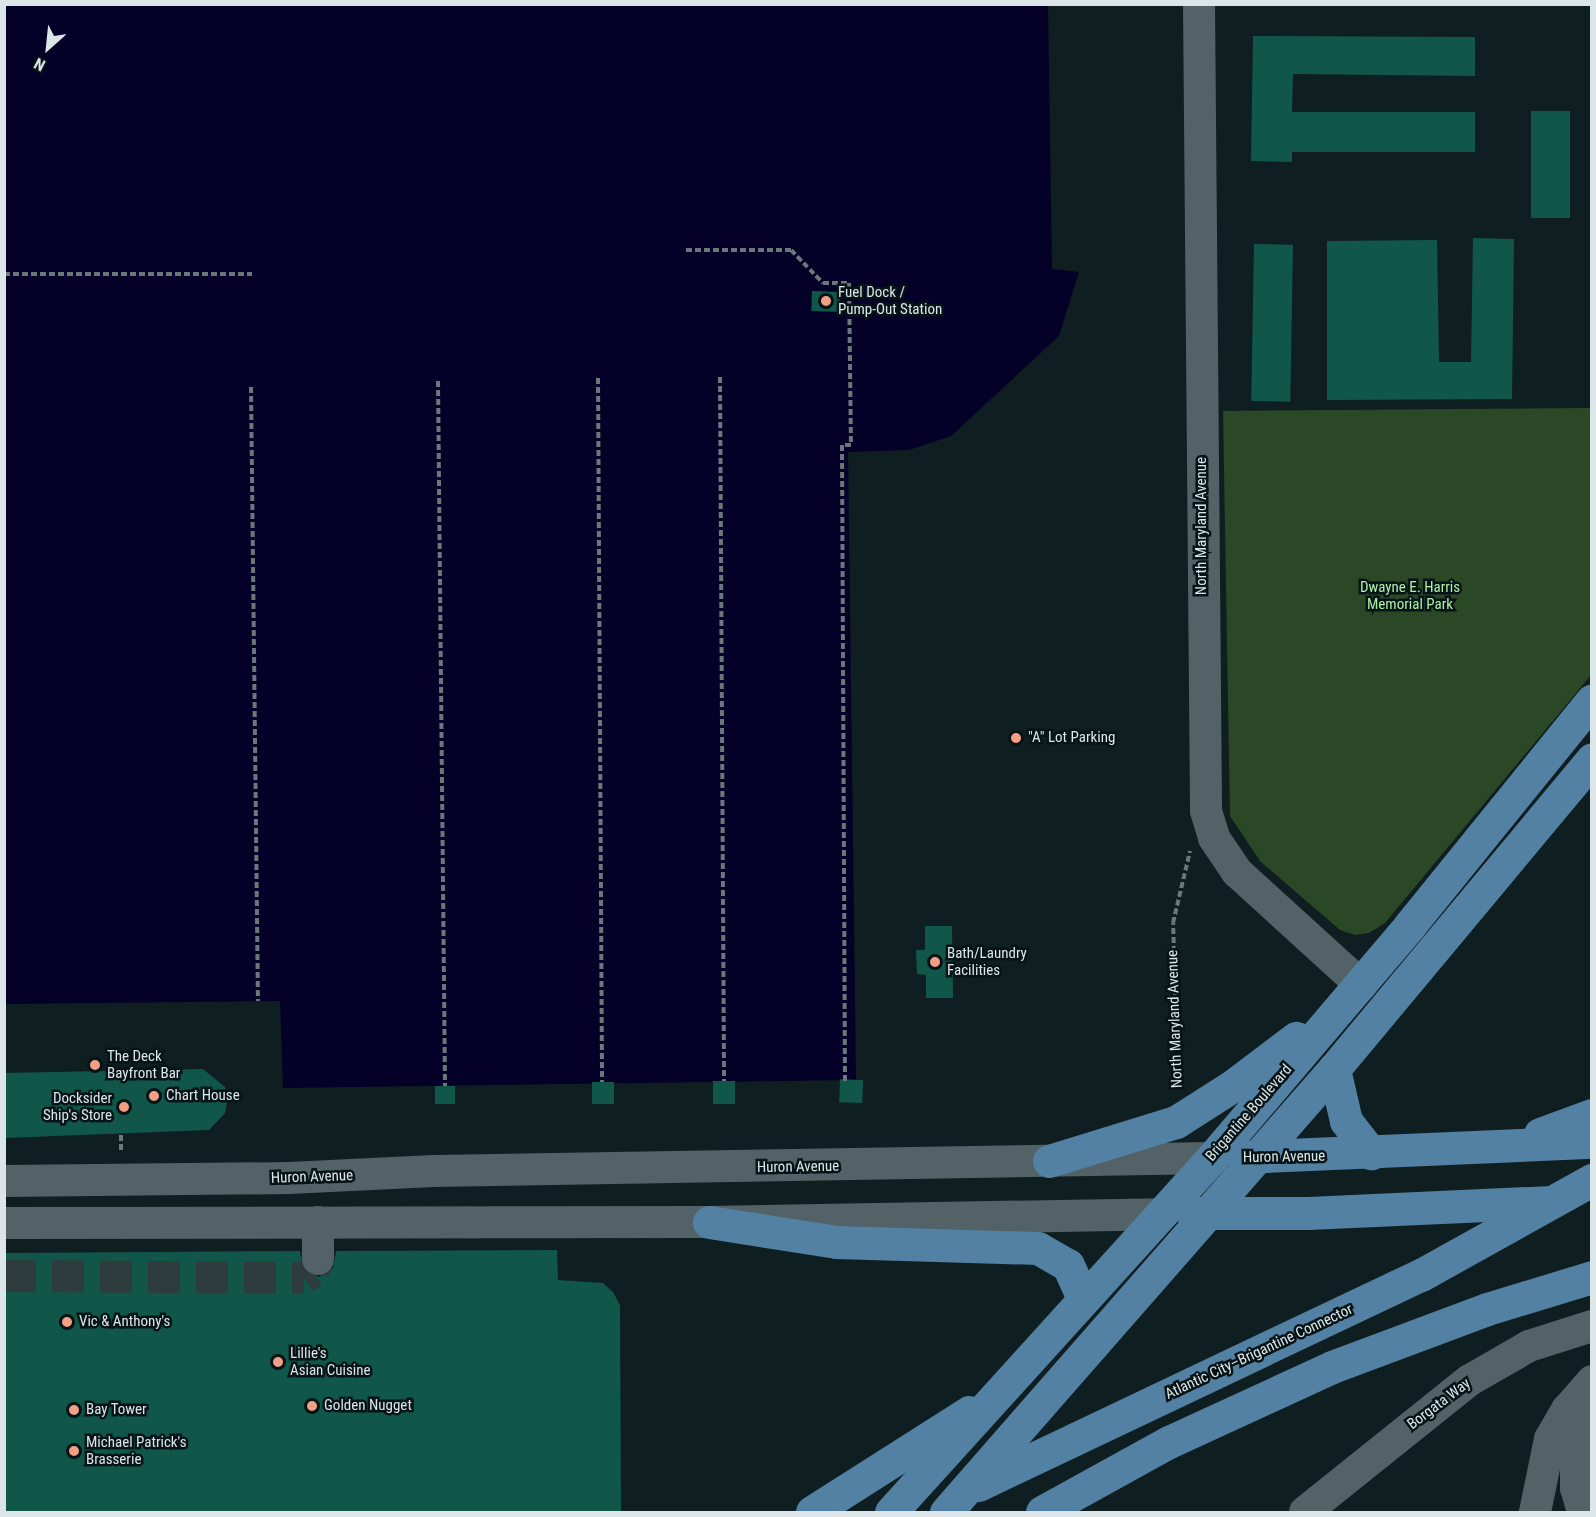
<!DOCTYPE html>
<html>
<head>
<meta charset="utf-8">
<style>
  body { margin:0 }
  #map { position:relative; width:1596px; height:1517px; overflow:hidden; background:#0f1e20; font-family:"Roboto Condensed",sans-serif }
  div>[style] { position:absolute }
  .green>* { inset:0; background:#2a4826 }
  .water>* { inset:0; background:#050027 }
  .building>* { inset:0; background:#115749; transform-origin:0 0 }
  .minor-tunnel>* { height:32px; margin-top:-16px; transform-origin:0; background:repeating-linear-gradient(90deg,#2e3c3e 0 32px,transparent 0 48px) }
  .path>* { height:4px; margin-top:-2px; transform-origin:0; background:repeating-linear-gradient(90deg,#6b7779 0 6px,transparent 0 9px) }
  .minor>* { height:32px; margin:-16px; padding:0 16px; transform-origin:16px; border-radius:16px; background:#526266 }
  .major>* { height:33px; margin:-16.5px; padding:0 16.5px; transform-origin:16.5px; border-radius:16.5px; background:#5381a3 }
  .dots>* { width:16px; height:16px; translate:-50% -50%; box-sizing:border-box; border:3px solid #071417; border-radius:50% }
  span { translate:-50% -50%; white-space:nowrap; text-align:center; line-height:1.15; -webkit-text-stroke:5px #071417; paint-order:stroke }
  .poi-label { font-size:15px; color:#dce5e7 }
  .left { translate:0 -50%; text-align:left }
  .right { translate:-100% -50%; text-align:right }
  .street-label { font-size:15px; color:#dce5e7 }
  .park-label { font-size:15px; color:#aeefa6 }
  .frame { position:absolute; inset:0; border:6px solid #dce5e7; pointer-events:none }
  .north { position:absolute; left:18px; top:18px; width:60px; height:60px; -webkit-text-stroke:4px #071417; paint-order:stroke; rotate:207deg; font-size:16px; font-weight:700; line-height:24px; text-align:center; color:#dce5e7 }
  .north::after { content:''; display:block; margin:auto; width:21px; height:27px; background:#dce5e7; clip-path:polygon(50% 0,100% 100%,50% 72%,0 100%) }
</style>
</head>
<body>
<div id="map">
  <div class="green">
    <div style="clip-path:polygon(1591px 408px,1591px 675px,1385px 923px,1369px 933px,1355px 935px,1340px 930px,1260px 861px,1230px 816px,1223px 411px)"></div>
  </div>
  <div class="water">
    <div style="clip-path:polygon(4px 5px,1048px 5px,1052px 269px,1079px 272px,1059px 336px,951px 436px,909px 450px,848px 452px,856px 1080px,283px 1088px,280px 1001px,5px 1004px)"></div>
  </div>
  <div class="building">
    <div style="clip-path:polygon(1253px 36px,1475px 37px,1475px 76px,1293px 74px,1292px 112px,1475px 112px,1475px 152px,1292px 152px,1292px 162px,1251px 161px)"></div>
    <div style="left:1531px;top:111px;width:39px;height:107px"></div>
    <div style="clip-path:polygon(1473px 238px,1514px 239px,1512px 399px,1327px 400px,1327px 241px,1437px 240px,1439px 362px,1471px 362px)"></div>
    <div style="left:1254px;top:244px;width:39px;height:157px;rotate:1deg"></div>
    <div style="left:812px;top:291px;width:28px;height:20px;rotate:2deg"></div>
    <div style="clip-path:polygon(925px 926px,952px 926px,953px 998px,926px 998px,926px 975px,917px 974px,916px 950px,925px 950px)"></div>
    <div style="clip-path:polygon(203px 1069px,225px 1087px,228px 1096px,225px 1113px,209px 1130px,4px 1138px,4px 1073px)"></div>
    <div style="left:863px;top:1080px;width:23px;height:23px;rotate:92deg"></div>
    <div style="left:713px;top:1081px;width:22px;height:23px"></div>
    <div style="left:592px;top:1082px;width:22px;height:22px"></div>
    <div style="left:435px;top:1086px;width:20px;height:18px"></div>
    <div style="clip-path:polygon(557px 1250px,558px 1280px,603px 1283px,613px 1292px,620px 1305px,621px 1512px,4px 1512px,4px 1253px,300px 1251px,303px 1268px,319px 1277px,333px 1268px,336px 1251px)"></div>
  </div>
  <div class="minor-tunnel">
    <div style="left:4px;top:1276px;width:300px;rotate:0.4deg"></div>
    <div style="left:304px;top:1278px;width:11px;rotate:-34deg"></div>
    <div style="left:313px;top:1272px;width:14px;rotate:-69deg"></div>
  </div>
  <div class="path">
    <div style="left:686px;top:250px;width:105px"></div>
    <div style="left:791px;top:250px;width:46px;rotate:45.9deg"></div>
    <div style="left:823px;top:283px;width:26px"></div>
    <div style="left:849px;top:283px;width:162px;rotate:89.3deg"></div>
    <div style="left:851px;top:445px;width:9px;rotate:180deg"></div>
    <div style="left:842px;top:445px;width:636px;rotate:89.73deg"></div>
    <div style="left:4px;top:274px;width:248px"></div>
    <div style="left:720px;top:377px;width:704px;rotate:89.67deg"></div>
    <div style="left:598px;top:378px;width:704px;rotate:89.67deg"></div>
    <div style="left:438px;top:381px;width:705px;rotate:89.43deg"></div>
    <div style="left:251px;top:387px;width:614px;rotate:89.35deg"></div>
    <div style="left:1178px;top:1087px;width:164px;rotate:-91.7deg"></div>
    <div style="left:1173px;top:923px;width:74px;rotate:-76.7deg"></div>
    <div style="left:121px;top:1135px;width:18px;rotate:90deg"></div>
  </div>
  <div class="minor">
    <div style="left:1199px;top:4px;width:807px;rotate:89.5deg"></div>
    <div style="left:1206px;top:811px;width:28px;rotate:73deg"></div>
    <div style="left:1214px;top:838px;width:41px;rotate:55.9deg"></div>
    <div style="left:1237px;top:872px;width:168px;rotate:42.3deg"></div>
    <div style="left:4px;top:1181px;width:285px;rotate:-0.6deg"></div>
    <div style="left:289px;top:1178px;width:145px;rotate:-2.8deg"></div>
    <div style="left:434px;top:1171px;width:778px;rotate:-0.96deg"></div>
    <div style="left:4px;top:1223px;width:705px;rotate:-0.08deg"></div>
    <div style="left:709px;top:1222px;width:451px;rotate:-1deg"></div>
    <div style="left:318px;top:1259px;width:37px;rotate:-90deg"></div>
    <div style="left:1305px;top:1512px;width:211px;rotate:-38.7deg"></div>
    <div style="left:1470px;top:1380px;width:68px;rotate:-30deg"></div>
    <div style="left:1529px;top:1346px;width:66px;rotate:-17.6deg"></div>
    <div style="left:1535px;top:1512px;width:75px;rotate:-78.4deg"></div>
    <div style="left:1550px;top:1439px;width:34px;rotate:-60deg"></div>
    <div style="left:1567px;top:1410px;width:38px;rotate:-49deg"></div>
    <div style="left:1583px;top:1512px;width:25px;rotate:-106deg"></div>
    <div style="left:1576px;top:1488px;width:34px;rotate:-90deg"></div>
    <div style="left:1576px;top:1454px;width:58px;rotate:-74.1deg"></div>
  </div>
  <div class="major">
    <div style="left:1334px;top:1069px;width:53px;rotate:77deg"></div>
    <div style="left:1346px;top:1121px;width:41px;rotate:52deg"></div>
    <div style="left:1540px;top:1134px;width:55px;rotate:-20.1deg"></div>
    <div style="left:1243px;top:1157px;width:349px;rotate:-2.5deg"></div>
    <div style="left:1049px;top:1161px;width:133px;rotate:-17.1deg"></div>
    <div style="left:1176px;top:1122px;width:69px;rotate:-32.5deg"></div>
    <div style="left:1234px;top:1085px;width:78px;rotate:-37.2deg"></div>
    <div style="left:1192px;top:1213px;width:116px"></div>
    <div style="left:1308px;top:1213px;width:240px;rotate:-2.6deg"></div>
    <div style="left:709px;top:1222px;width:129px;rotate:8.9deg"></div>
    <div style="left:836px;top:1242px;width:202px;rotate:1.7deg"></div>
    <div style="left:1038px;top:1248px;width:34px;rotate:30deg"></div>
    <div style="left:1068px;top:1265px;width:36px;rotate:66deg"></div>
    <div style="left:978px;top:1485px;width:490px;rotate:-25.4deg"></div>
    <div style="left:1421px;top:1275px;width:196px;rotate:-29.1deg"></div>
    <div style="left:812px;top:1512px;width:186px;rotate:-32.5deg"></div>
    <div style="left:891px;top:1512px;width:478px;rotate:-47.8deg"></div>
    <div style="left:1212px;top:1158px;width:306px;rotate:-49.6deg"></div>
    <div style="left:1410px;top:925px;width:289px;rotate:-51deg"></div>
    <div style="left:946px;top:1512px;width:589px;rotate:-48.79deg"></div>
    <div style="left:1334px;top:1069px;width:403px;rotate:-50.2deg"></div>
    <div style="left:1042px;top:1512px;width:145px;rotate:-28.9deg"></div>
    <div style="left:1169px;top:1442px;width:179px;rotate:-24.7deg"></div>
    <div style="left:1332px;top:1367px;width:165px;rotate:-20.5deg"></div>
    <div style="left:1487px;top:1309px;width:110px;rotate:-16.9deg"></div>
  </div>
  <div class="dots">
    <div style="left:826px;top:301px;background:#f39f84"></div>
    <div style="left:1016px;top:738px;background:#f39f84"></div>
    <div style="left:935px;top:962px;background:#f39f84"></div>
    <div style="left:95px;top:1065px;background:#f39f84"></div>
    <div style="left:154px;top:1096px;background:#f39f84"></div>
    <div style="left:124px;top:1107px;background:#f39f84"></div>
    <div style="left:67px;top:1322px;background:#f39f84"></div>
    <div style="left:278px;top:1362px;background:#f39f84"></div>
    <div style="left:312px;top:1406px;background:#f39f84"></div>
    <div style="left:74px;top:1410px;background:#f39f84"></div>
    <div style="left:74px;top:1451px;background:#f39f84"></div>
  </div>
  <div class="poi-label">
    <span class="left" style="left:838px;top:301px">Fuel Dock /<br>Pump-Out Station</span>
    <span class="left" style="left:1028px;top:738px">"A" Lot Parking</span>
    <span class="left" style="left:947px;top:962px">Bath/Laundry<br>Facilities</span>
    <span class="left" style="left:107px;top:1065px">The Deck<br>Bayfront Bar</span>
    <span class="left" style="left:166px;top:1096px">Chart House</span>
    <span class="right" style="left:112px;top:1107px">Docksider<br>Ship's Store</span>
    <span class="left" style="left:79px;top:1322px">Vic &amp; Anthony's</span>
    <span class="left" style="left:290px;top:1362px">Lillie's<br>Asian Cuisine</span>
    <span class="left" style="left:324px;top:1406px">Golden Nugget</span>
    <span class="left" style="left:86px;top:1410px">Bay Tower</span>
    <span class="left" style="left:86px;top:1451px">Michael Patrick's<br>Brasserie</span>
  </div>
  <div class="street-label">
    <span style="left:1202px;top:526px;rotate:-90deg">North Maryland Avenue</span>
    <span style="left:1175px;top:1019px;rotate:-92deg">North Maryland Avenue</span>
    <span style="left:1249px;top:1113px;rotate:-49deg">Brigantine Boulevard</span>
    <span style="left:1284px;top:1157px;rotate:-1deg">Huron Avenue</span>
    <span style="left:798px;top:1167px;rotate:-1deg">Huron Avenue</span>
    <span style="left:312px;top:1177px;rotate:-2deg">Huron Avenue</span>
    <span style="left:1259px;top:1352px;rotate:-25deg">Atlantic City–Brigantine Connector</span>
    <span style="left:1439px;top:1404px;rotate:-37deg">Borgata Way</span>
  </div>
  <div class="park-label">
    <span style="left:1410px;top:596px">Dwayne E. Harris<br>Memorial Park</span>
  </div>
  <div class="frame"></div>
  <div class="north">N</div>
</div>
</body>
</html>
